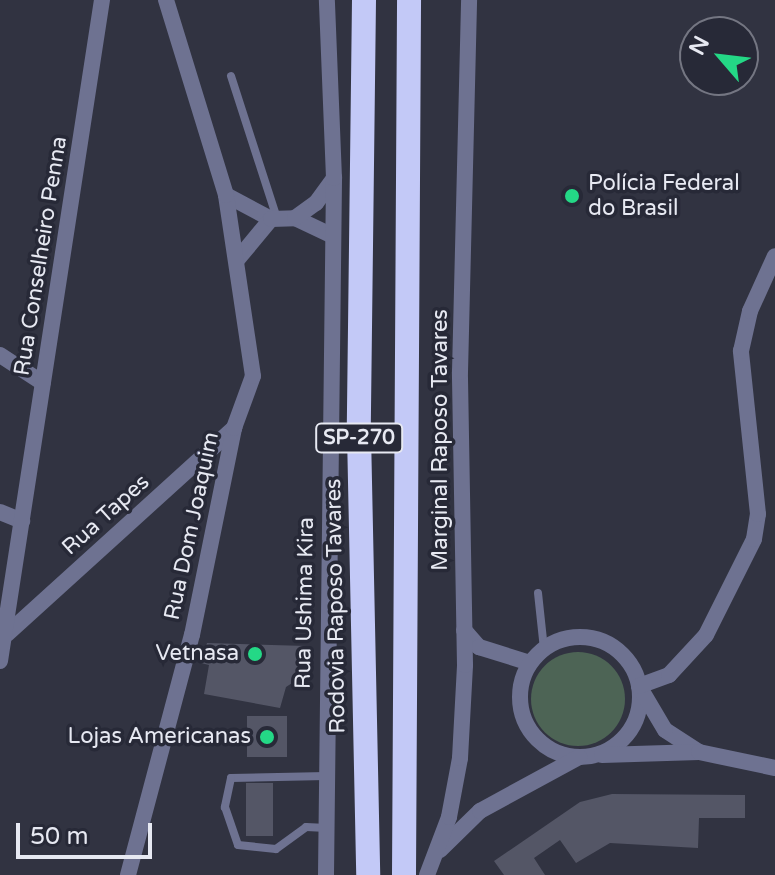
<!DOCTYPE html>
<html>
<head>
<meta charset="utf-8">
<style>
  body { margin:0 }
  #map { position:relative; width:775px; height:875px; overflow:hidden; background:#313341; font-family:"Varela Round",sans-serif }
  div>[style] { position:absolute }
  .green>* { inset:0; background:#4d6455 }
  .round { border-radius:50% }
  .building>* { inset:0; background:#545666; transform-origin:0 0 }
  .service>* { height:8px; margin:-4px; padding:0 4px; transform-origin:4px; border-radius:4px; background:#6e7291 }
  .minor>* { height:16px; margin:-8px; padding:0 8px; transform-origin:8px; border-radius:8px; background:#6e7291 }
  .minor>.ring { margin:-8px; padding:0; box-sizing:content-box; background:none; border:16px solid #6e7291; border-radius:50% }
  .motorway>* { height:24px; margin:-12px; padding:0 12px; transform-origin:12px; border-radius:12px; background:#c3c9f7 }
  .dots>* { width:22px; height:22px; translate:-50% -50%; box-sizing:border-box; border:4px solid #272937; border-radius:50% }
  span { translate:-50% -50%; white-space:nowrap; text-align:center; line-height:1.15; -webkit-text-stroke:7px #272937; paint-order:stroke }
  .shield-label span { padding:2px 6px; background:#272937; border:2px solid; border-radius:6px; -webkit-text-stroke-width:0 }
  .shield-label { font-size:20px; color:#e7e9f2; font-weight:700 }
  .poi-label { font-size:22px; color:#e7e9f2 }
  .left { translate:0 -50%; text-align:left }
  .right { translate:-100% -50%; text-align:right }
  .street-label { font-size:22px; color:#e7e9f2 }
  .north { position:absolute; left:679px; top:16px; width:80px; height:80px; box-sizing:border-box; background:#272937; border:2px solid #747682; border-radius:50%; rotate:298deg; font-size:22px; font-weight:700; line-height:32px; text-align:center; color:#e7e9f2 }
  .north::after { content:''; display:block; margin:auto; width:28px; height:36px; background:#24d886; clip-path:polygon(50% 0,100% 100%,50% 72%,0 100%) }
  .scale { position:absolute; left:16px; top:823px; width:136px; height:36px; box-sizing:border-box; border:4px solid #e7e9f2; border-top:0; padding-left:10px; font-size:24px; line-height:28px; white-space:nowrap; color:#e7e9f2; -webkit-text-stroke:6px #272937; paint-order:stroke }
</style>
</head>
<body>
<div id="map">
  <div class="green">
    <div class="round" style="left:531px;top:652px;width:94px;height:94px"></div>
  </div>
  <div class="building">
    <div style="clip-path:polygon(207px 643px,307px 646px,306px 674px,286px 687px,280px 708px,204px 694px,209px 665px,201px 663px)"></div>
    <div style="left:287px;top:716px;width:41px;height:40px;rotate:90deg"></div>
    <div style="left:246px;top:783px;width:27px;height:53px"></div>
    <div style="clip-path:polygon(612px 794px,745px 795px,745px 818px,699px 818px,698px 848px,610px 843px,576px 863px,560px 840px,534px 858px,545px 875px,504px 875px,494px 861px,580px 802px)"></div>
  </div>
  <div class="service">
    <div style="left:231px;top:76px;width:149px;rotate:72.1deg"></div>
    <div style="left:538px;top:593px;width:56px;rotate:83.9deg"></div>
    <div style="left:326px;top:776px;width:95px;rotate:178.8deg"></div>
    <div style="left:231px;top:778px;width:30px;rotate:102deg"></div>
    <div style="left:225px;top:807px;width:40px;rotate:71.1deg"></div>
    <div style="left:238px;top:845px;width:38px;rotate:6deg"></div>
    <div style="left:276px;top:849px;width:37px;rotate:-36deg"></div>
    <div style="left:306px;top:827px;width:21px;rotate:3deg"></div>
  </div>
  <div class="minor">
    <div style="left:226px;top:195px;width:51px;rotate:28.1deg"></div>
    <div style="left:295px;top:218px;width:42px;rotate:25.3deg"></div>
    <div style="left:237px;top:260px;width:53px;rotate:-50.3deg"></div>
    <div style="left:271px;top:219px;width:24px;rotate:-2deg"></div>
    <div style="left:295px;top:218px;width:26px;rotate:-36deg"></div>
    <div style="left:316px;top:203px;width:31px;rotate:-54deg"></div>
    <div style="left:0;top:355px;width:51px;rotate:33.1deg"></div>
    <div style="left:0;top:512px;width:24px;rotate:22deg"></div>
    <div style="left:464px;top:630px;width:23px;rotate:49deg"></div>
    <div style="left:479px;top:647px;width:53px;rotate:17.4deg"></div>
    <div style="left:7px;top:634px;width:307px;rotate:-42.2deg"></div>
    <div class="ring" style="left:520px;top:637px;width:104px;height:104px"></div>
    <div style="left:0;top:661px;width:669px;rotate:-81.23deg"></div>
    <div style="left:699px;top:752px;width:40px;rotate:-147.1deg"></div>
    <div style="left:665px;top:730px;width:51px;rotate:-120.6deg"></div>
    <div style="left:639px;top:686px;width:32px;rotate:-20deg"></div>
    <div style="left:669px;top:675px;width:54px;rotate:-47.2deg"></div>
    <div style="left:706px;top:635px;width:107px;rotate:-63.4deg"></div>
    <div style="left:754px;top:539px;width:25px;rotate:-81deg"></div>
    <div style="left:758px;top:514px;width:164px;rotate:-96deg"></div>
    <div style="left:741px;top:351px;width:41px;rotate:-77.3deg"></div>
    <div style="left:750px;top:311px;width:60px;rotate:-65.6deg"></div>
    <div style="left:602px;top:755px;width:97px;rotate:-1.8deg"></div>
    <div style="left:699px;top:752px;width:78px;rotate:11.9deg"></div>
    <div style="left:440px;top:850px;width:56px;rotate:-44.3deg"></div>
    <div style="left:480px;top:811px;width:113px;rotate:-28.6deg"></div>
    <div style="left:128px;top:875px;width:248px;rotate:-75.1deg"></div>
    <div style="left:192px;top:635px;width:211px;rotate:-78.5deg"></div>
    <div style="left:234px;top:428px;width:55px;rotate:-69.9deg"></div>
    <div style="left:253px;top:376px;width:183px;rotate:-98.5deg"></div>
    <div style="left:226px;top:195px;width:204px;rotate:-107.1deg"></div>
    <div style="left:326px;top:875px;width:697px;rotate:-89.34deg"></div>
    <div style="left:334px;top:178px;width:178px;rotate:-92.3deg"></div>
    <div style="left:427px;top:875px;width:62px;rotate:-69.2deg"></div>
    <div style="left:449px;top:817px;width:60px;rotate:-79.4deg"></div>
    <div style="left:460px;top:758px;width:93px;rotate:-86.9deg"></div>
    <div style="left:465px;top:665px;width:293px;rotate:-91deg"></div>
    <div style="left:460px;top:372px;width:372px;rotate:-88.6deg"></div>
  </div>
  <div class="motorway">
    <div style="left:364px;top:0;width:434px;rotate:90.7deg"></div>
    <div style="left:359px;top:434px;width:441px;rotate:88.8deg"></div>
    <div style="left:404px;top:875px;width:875px;rotate:-89.67deg"></div>
  </div>
  <div class="dots">
    <div style="left:572px;top:196px;background:#24d886"></div>
    <div style="left:255px;top:654px;background:#24d886"></div>
    <div style="left:267px;top:737px;background:#24d886"></div>
  </div>
  <div class="shield-label">
    <span style="left:359px;top:438px">SP-270</span>
  </div>
  <div class="poi-label">
    <span class="left" style="left:588px;top:196px">Polícia Federal<br>do Brasil</span>
    <span class="right" style="left:239px;top:654px">Vetnasa</span>
    <span class="right" style="left:251px;top:737px">Lojas Americanas</span>
  </div>
  <div class="street-label">
    <span style="left:41px;top:256px;rotate:-81deg">Rua Conselheiro Penna</span>
    <span style="left:441px;top:440px;rotate:-90deg">Marginal Raposo Tavares</span>
    <span style="left:106px;top:515px;rotate:-42deg">Rua Tapes</span>
    <span style="left:192px;top:526px;rotate:-78deg">Rua Dom Joaquim</span>
    <span style="left:305px;top:603px;rotate:-89deg">Rua Ushima Kira</span>
    <span style="left:336px;top:606px;rotate:-91deg">Rodovia Raposo Tavares</span>
  </div>
  <div class="north">N</div>
  <div class="scale">50 m</div>
</div>
</body>
</html>
